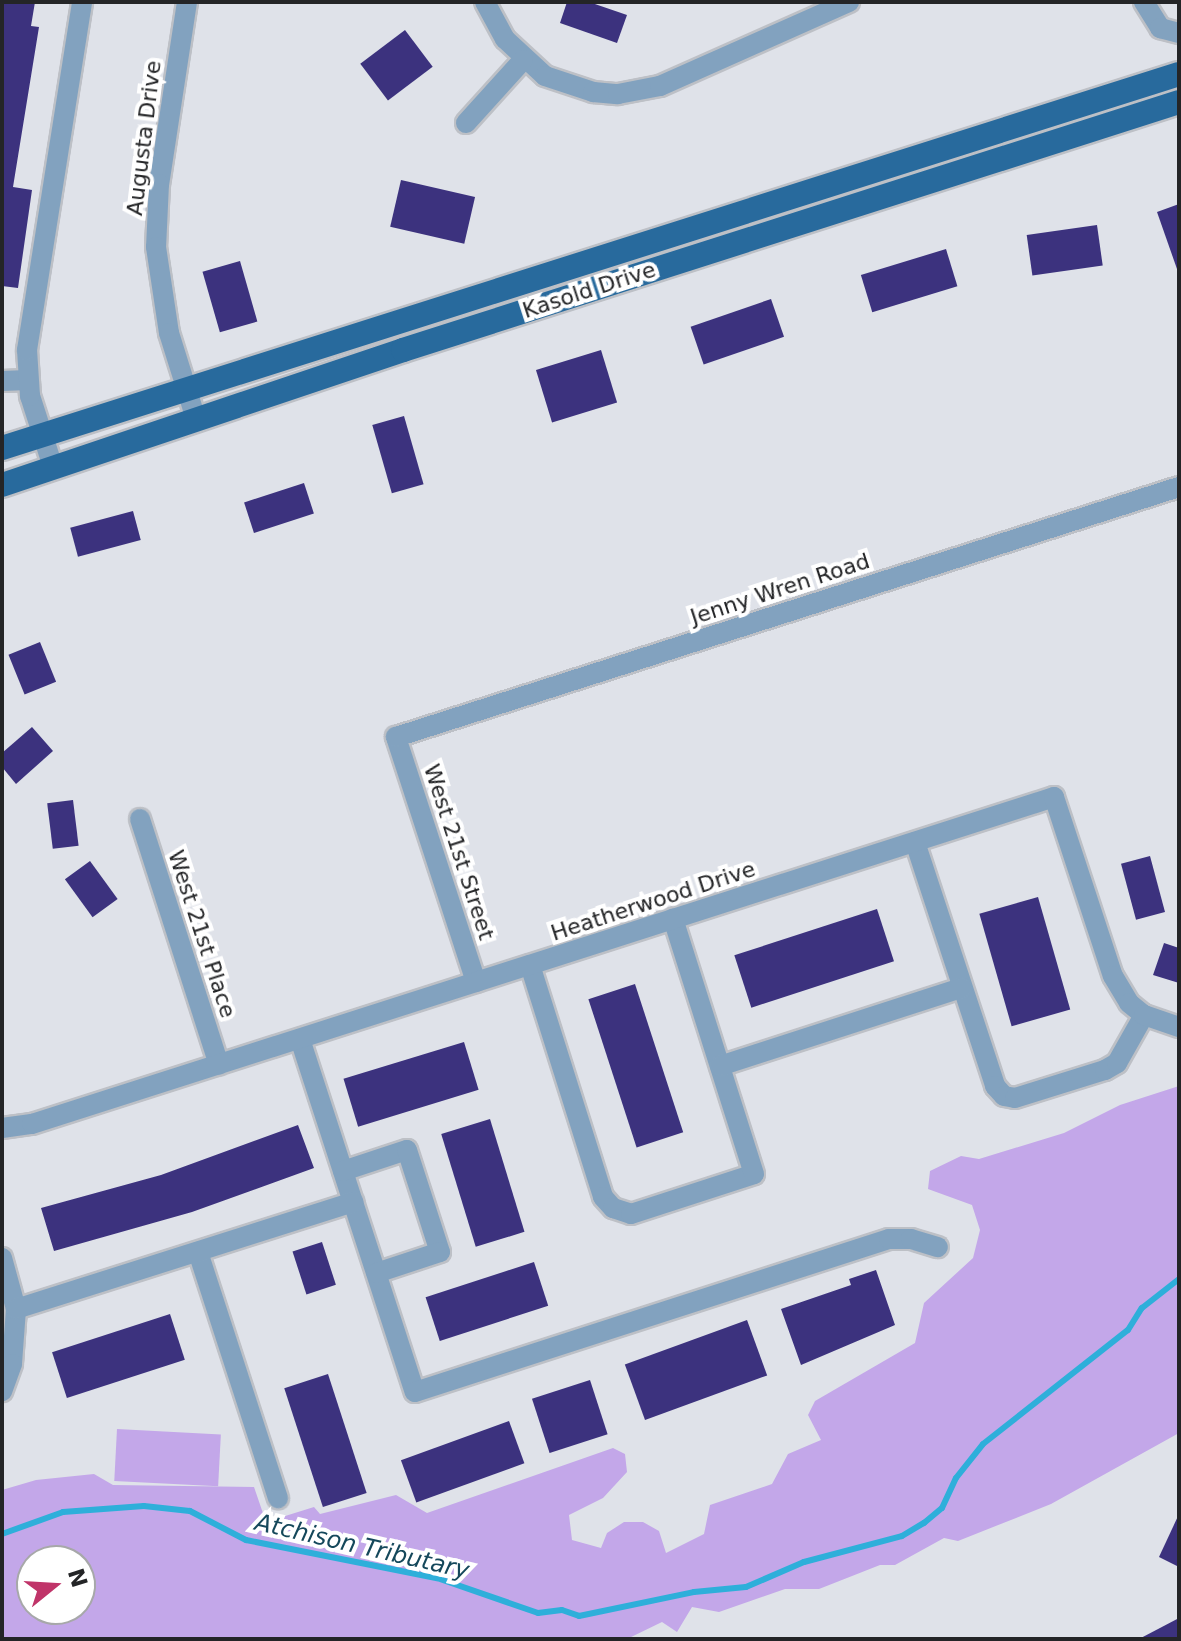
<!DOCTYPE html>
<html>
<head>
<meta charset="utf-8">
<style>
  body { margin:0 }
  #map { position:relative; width:1181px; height:1641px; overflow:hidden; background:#dfe2e9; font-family:"DejaVu Sans",sans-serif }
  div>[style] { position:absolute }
  .green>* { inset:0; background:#c3a7e9; transform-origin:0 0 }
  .stream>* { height:6px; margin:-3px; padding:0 3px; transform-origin:3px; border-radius:3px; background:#2eafda }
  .building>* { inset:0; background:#3c327e; transform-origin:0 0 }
  .roads { filter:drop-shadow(2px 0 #bdc0c6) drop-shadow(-2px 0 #bdc0c6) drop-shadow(0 2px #bdc0c6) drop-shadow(0 -2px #bdc0c6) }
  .minor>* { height:20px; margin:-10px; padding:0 10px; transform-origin:10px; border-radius:10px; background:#82a2bf }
  .major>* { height:24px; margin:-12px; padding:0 12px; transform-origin:12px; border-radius:12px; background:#286a9d }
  span { translate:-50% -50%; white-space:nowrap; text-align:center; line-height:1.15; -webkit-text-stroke:8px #fff; paint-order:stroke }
  .street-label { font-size:22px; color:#242527 }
  .water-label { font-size:24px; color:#15485b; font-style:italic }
  .frame { position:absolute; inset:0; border:4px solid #242527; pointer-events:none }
  .north { position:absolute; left:16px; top:1545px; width:80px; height:80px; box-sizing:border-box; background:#fff; border:2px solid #a7a8a9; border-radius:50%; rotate:72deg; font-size:22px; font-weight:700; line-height:32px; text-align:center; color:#242527 }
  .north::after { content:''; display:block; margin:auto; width:28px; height:36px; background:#c03469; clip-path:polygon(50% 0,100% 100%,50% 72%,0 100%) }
</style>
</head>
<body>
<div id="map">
  <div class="green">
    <div style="clip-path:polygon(evenodd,1179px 1086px,1179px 1433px,1051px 1504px,958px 1541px,944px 1538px,895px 1565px,880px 1565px,819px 1589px,785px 1589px,719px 1612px,692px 1607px,677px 1632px,662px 1622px,627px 1639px,2px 1639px,2px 1490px,36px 1480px,94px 1474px,113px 1485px,254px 1487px,266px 1522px,314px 1507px,320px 1514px,396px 1495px,427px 1513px,613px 1448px,625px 1454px,627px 1472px,603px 1498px,569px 1515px,572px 1540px,601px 1548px,607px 1533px,624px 1522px,643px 1522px,659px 1531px,666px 1553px,704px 1534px,710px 1505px,772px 1484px,788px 1454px,821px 1440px,808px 1415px,815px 1401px,915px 1343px,924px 1303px,973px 1258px,980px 1230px,972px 1205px,928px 1189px,930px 1171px,961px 1156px,979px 1159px,1064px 1133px,1120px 1105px,1179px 1086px,32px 1561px,80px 1561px,80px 1609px,32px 1609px,32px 1561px)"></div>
    <div style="left:117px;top:1429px;width:104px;height:52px;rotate:3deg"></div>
  </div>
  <div class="stream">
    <div style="left:2px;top:1534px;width:65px;rotate:-19.8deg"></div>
    <div style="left:63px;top:1512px;width:81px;rotate:-4.2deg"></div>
    <div style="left:144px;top:1506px;width:46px;rotate:6.2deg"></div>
    <div style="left:190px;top:1511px;width:63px;rotate:27.4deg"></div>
    <div style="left:246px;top:1540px;width:195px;rotate:11.3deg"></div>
    <div style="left:437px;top:1578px;width:107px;rotate:19.1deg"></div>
    <div style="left:538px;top:1613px;width:24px;rotate:-7deg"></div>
    <div style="left:562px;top:1610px;width:18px;rotate:19deg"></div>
    <div style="left:579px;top:1616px;width:117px;rotate:-11.8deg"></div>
    <div style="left:694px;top:1592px;width:52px;rotate:-5.5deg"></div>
    <div style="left:746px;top:1587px;width:63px;rotate:-23.3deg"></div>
    <div style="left:804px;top:1562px;width:101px;rotate:-14.9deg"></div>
    <div style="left:902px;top:1536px;width:26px;rotate:-31deg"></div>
    <div style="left:924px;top:1523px;width:23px;rotate:-40deg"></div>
    <div style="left:942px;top:1508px;width:33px;rotate:-65deg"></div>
    <div style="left:956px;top:1478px;width:43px;rotate:-51.5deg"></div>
    <div style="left:983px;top:1444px;width:184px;rotate:-38.2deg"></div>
    <div style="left:1128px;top:1330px;width:26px;rotate:-58deg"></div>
    <div style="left:1142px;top:1308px;width:47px;rotate:-38.1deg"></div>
  </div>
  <div class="building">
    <div style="clip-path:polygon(2px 2px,35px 2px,31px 26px,39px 27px,13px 187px,32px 190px,18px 288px,2px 286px)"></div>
    <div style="clip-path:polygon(567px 2px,589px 2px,627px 15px,617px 43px,560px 23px)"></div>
    <div style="left:405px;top:30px;width:46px;height:56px;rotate:53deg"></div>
    <div style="left:401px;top:180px;width:76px;height:48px;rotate:13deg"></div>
    <div style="clip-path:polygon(1179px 204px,1179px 269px,1177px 269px,1157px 212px)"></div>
    <div style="left:1097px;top:225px;width:41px;height:71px;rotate:82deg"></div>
    <div style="left:946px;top:249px;width:39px;height:89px;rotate:73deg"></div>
    <div style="left:240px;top:261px;width:63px;height:39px;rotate:74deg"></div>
    <div style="left:771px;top:299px;width:40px;height:85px;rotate:71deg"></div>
    <div style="left:601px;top:350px;width:55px;height:68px;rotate:73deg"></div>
    <div style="left:404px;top:416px;width:71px;height:33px;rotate:74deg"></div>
    <div style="left:304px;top:483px;width:32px;height:63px;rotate:72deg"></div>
    <div style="left:133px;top:511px;width:30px;height:65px;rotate:75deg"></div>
    <div style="left:40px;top:642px;width:43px;height:34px;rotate:68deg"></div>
    <div style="clip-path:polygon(32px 727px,53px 751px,16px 784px,2px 767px,2px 753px)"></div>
    <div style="left:73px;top:800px;width:46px;height:26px;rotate:83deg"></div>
    <div style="left:1150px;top:856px;width:58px;height:30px;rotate:75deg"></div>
    <div style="left:90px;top:861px;width:47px;height:31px;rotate:54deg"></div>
    <div style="left:1038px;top:897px;width:117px;height:61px;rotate:74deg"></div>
    <div style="left:877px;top:909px;width:55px;height:150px;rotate:72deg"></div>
    <div style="clip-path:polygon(1164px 943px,1179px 948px,1179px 983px,1153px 975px)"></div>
    <div style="left:635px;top:984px;width:156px;height:49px;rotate:72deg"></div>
    <div style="left:464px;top:1042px;width:50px;height:126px;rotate:73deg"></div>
    <div style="left:490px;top:1119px;width:118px;height:51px;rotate:73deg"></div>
    <div style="clip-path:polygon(298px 1125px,314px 1168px,192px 1212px,54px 1251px,41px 1208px,161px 1175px)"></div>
    <div style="left:322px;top:1242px;width:45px;height:31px;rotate:72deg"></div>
    <div style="left:534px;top:1262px;width:46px;height:114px;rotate:72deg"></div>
    <div style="clip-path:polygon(876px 1270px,895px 1325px,801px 1365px,781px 1309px,851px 1285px,849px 1279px)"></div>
    <div style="left:170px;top:1314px;width:48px;height:124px;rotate:72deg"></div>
    <div style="left:747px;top:1320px;width:59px;height:130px;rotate:70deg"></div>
    <div style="left:328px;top:1374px;width:125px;height:46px;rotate:72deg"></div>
    <div style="left:590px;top:1380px;width:57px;height:61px;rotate:72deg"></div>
    <div style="left:509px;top:1421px;width:45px;height:115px;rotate:70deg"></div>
    <div style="clip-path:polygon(1179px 1514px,1179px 1567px,1159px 1557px)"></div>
    <div style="clip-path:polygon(1179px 1618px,1179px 1639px,1139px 1639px)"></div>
  </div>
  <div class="roads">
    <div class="minor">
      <div style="left:187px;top:2px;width:184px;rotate:98.7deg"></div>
      <div style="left:159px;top:184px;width:63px;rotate:92.7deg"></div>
      <div style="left:156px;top:247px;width:87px;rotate:81.4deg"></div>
      <div style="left:169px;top:333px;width:90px;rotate:72.6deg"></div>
      <div style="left:485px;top:2px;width:42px;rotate:61.6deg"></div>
      <div style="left:505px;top:39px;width:54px;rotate:42.8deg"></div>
      <div style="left:545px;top:76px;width:51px;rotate:18.4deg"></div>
      <div style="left:593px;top:92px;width:25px;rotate:5deg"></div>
      <div style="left:618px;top:94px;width:43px;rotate:-10.8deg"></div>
      <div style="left:660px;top:86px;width:207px;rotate:-24deg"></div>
      <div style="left:1144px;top:2px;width:31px;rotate:58deg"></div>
      <div style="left:1160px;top:28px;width:20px;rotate:15deg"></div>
      <div style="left:466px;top:123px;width:85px;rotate:-47.9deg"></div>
      <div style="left:2px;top:381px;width:26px;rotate:-2deg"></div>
      <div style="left:53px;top:467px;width:75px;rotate:-107.9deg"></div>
      <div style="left:30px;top:396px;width:46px;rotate:-93.7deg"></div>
      <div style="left:27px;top:350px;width:352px;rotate:-81deg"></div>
      <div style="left:140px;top:819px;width:258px;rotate:72.2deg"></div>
      <div style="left:915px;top:842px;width:257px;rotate:71.8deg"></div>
      <div style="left:995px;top:1086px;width:13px;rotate:48deg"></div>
      <div style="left:1004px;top:1096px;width:11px;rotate:10deg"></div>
      <div style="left:1015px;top:1098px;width:94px;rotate:-17.3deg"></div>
      <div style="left:1105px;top:1070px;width:14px;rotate:-30deg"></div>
      <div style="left:1117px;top:1063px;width:55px;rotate:-60.6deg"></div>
      <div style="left:530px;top:965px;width:243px;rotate:72.5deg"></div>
      <div style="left:603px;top:1197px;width:15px;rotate:48deg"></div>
      <div style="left:613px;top:1208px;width:19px;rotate:18deg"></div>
      <div style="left:631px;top:1214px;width:129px;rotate:-18deg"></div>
      <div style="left:754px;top:1174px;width:268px;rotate:-107.6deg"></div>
      <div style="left:476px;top:982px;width:258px;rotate:-108.1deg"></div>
      <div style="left:396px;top:737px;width:822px;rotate:-17.71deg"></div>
      <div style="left:300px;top:1039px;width:371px;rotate:72deg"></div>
      <div style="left:415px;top:1392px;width:498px;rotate:-17.9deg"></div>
      <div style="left:889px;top:1239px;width:22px"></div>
      <div style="left:911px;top:1239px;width:28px;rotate:17deg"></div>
      <div style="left:720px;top:1066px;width:254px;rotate:-17.9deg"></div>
      <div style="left:2px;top:1128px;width:30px;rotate:-8deg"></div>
      <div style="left:32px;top:1124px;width:1073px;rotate:-17.74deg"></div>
      <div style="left:1054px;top:797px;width:188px;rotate:71.8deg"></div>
      <div style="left:1113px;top:976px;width:31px;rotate:59deg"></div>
      <div style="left:1129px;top:1003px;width:19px;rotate:39deg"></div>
      <div style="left:1144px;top:1015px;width:37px;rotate:19deg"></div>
      <div style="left:343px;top:1171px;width:67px;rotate:-18.2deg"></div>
      <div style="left:407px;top:1150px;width:107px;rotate:72.1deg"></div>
      <div style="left:440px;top:1252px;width:67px;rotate:161.8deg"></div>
      <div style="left:198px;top:1252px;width:259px;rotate:72deg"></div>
      <div style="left:2px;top:1258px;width:53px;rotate:74.6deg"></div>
      <div style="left:16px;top:1309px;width:55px;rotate:94.2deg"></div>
      <div style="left:12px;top:1364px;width:29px;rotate:110deg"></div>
      <div style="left:16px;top:1309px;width:354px;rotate:-17.6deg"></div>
    </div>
    <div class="major">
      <div style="left:2px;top:448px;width:1235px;rotate:-17.63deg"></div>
      <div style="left:2px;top:485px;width:423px;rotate:-18.6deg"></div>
      <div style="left:403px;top:350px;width:815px;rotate:-17.72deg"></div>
    </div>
  </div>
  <div class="street-label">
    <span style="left:144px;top:138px;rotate:-83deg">Augusta Drive</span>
    <span style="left:589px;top:290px;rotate:-18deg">Kasold Drive</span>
    <span style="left:780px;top:589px;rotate:-18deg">Jenny Wren Road</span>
    <span style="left:459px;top:852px;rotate:72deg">West 21st Street</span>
    <span style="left:653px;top:901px;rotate:-18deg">Heatherwood Drive</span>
    <span style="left:202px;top:934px;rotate:72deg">West 21st Place</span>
  </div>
  <div class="water-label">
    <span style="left:362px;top:1547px;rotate:13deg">Atchison Tributary</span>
  </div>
  <div class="frame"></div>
  <div class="north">N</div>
</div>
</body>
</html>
